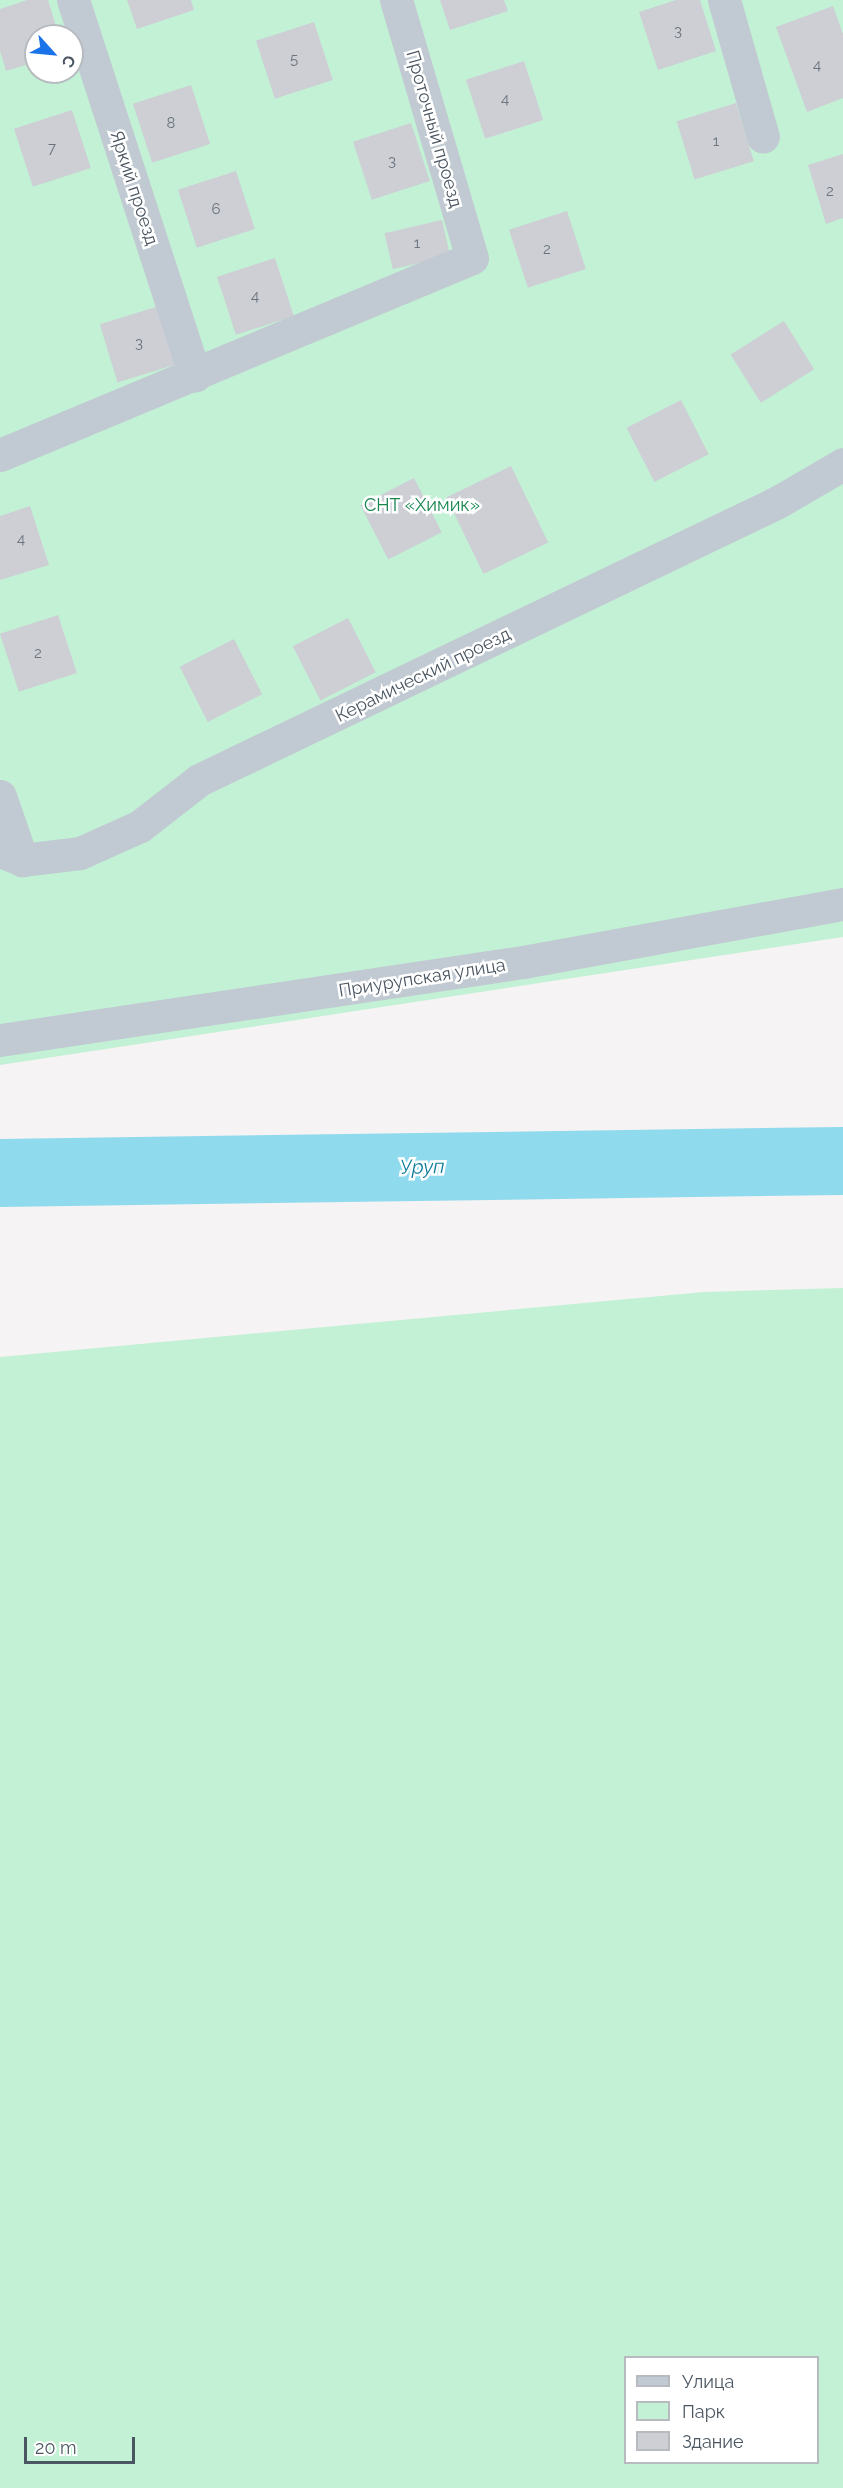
<!DOCTYPE html>
<html>
<head>
<meta charset="utf-8">
<style>
  body { margin:0 }
  #map { position:relative; width:843px; height:2488px; overflow:hidden; background:#f5f3f3; font-family:Raleway,sans-serif }
  div>[style] { position:absolute }
  .green>* { inset:0; background:#c3f1d5 }
  .river>* { height:68px; margin:-34px; padding:0 34px; transform-origin:34px; border-radius:34px; background:#90daee }
  .building>* { inset:0; background:#cdcfd5; transform-origin:0 0 }
  .minor>* { height:33px; margin:-16.5px; padding:0 16.5px; transform-origin:16.5px; border-radius:16.5px; background:#c1cad2 }
  span { translate:-50% -50%; white-space:nowrap; text-align:center; line-height:1.15; -webkit-text-stroke:5px #fff; paint-order:stroke }
  .number-label { font-size:15px; color:#6b747e }
  .number-label span { -webkit-text-stroke-width:0 }
  .street-label { font-size:18px; color:#4a5661 }
  .park-label { font-size:18px; color:#17864f }
  .water-label { font-size:20px; color:#0c7c9b; font-style:italic }
  .legend { position:absolute; left:624px; top:2356px; width:195px; height:108px; box-sizing:border-box; background:#fff; border:2px solid #b7bbc0; margin:0; padding:8px 10px; list-style:none; font-size:18px; color:#4a5661 }
  .legend li { display:flex; align-items:center; gap:12px; height:30px }
  .legend b { width:30px; border:2px solid #b7bbc0 }
  .north { position:absolute; left:24px; top:24px; width:60px; height:60px; box-sizing:border-box; background:#fff; border:2px solid #b7bbc0; border-radius:50%; rotate:117deg; font-size:16px; font-weight:700; line-height:24px; text-align:center; color:#4a5661 }
  .north::after { content:''; display:block; margin:auto; width:21px; height:27px; background:#1a73e8; clip-path:polygon(50% 0,100% 100%,50% 72%,0 100%) }
  .scale { position:absolute; left:24px; top:2437px; width:111px; height:27px; box-sizing:border-box; border:3px solid #4a5661; border-top:0; padding-left:8px; font-size:18px; line-height:21px; white-space:nowrap; color:#4a5661; -webkit-text-stroke:4px #fff; paint-order:stroke }
</style>
</head>
<body>
<div id="map">
  <div class="green">
    <div style="clip-path:polygon(evenodd,0 0,843px 0,843px 937px,0 1065px,0 0,36px 36px,72px 36px,72px 72px,36px 72px,36px 36px)"></div>
    <div style="clip-path:polygon(evenodd,843px 1288px,843px 2488px,0 2488px,0 1357px,704px 1292px,843px 1288px,626px 2358px,818px 2358px,818px 2462px,626px 2462px,626px 2358px)"></div>
  </div>
  <div class="river">
    <div style="left:0;top:1173px;width:843px;rotate:-0.82deg"></div>
  </div>
  <div class="building">
    <div style="clip-path:polygon(27px 0,48px 0,59px 36px,36px 36px,36px 62px,6px 71px,0 51px,0 9px)"></div>
    <div style="clip-path:polygon(127px 0,191px 0,194px 10px,137px 29px)"></div>
    <div style="clip-path:polygon(440px 0,504px 0,508px 11px,450px 30px)"></div>
    <div style="clip-path:polygon(676px 0,700px 0,716px 51px,658px 70px,639px 12px)"></div>
    <div style="clip-path:polygon(833px 6px,843px 34px,843px 98px,807px 112px,776px 27px)"></div>
    <div style="left:314px;top:22px;width:61px;height:61px;rotate:72deg"></div>
    <div style="left:524px;top:61px;width:62px;height:61px;rotate:72deg"></div>
    <div style="left:191px;top:85px;width:62px;height:61px;rotate:72deg"></div>
    <div style="left:736px;top:103px;width:61px;height:62px;rotate:73deg"></div>
    <div style="left:72px;top:110px;width:61px;height:61px;rotate:72deg"></div>
    <div style="left:411px;top:123px;width:61px;height:61px;rotate:72deg"></div>
    <div style="clip-path:polygon(843px 154px,843px 218px,826px 224px,808px 165px)"></div>
    <div style="left:236px;top:171px;width:61px;height:61px;rotate:72deg"></div>
    <div style="left:567px;top:211px;width:61px;height:61px;rotate:72deg"></div>
    <div style="left:442px;top:220px;width:37px;height:59px;rotate:77deg"></div>
    <div style="left:275px;top:258px;width:61px;height:61px;rotate:72deg"></div>
    <div style="left:159px;top:306px;width:61px;height:62px;rotate:73deg"></div>
    <div style="left:784px;top:321px;width:57px;height:63px;rotate:58deg"></div>
    <div style="left:681px;top:400px;width:61px;height:61px;rotate:63deg"></div>
    <div style="left:511px;top:466px;width:85px;height:72px;rotate:64deg"></div>
    <div style="left:414px;top:478px;width:61px;height:60px;rotate:63deg"></div>
    <div style="clip-path:polygon(30px 506px,49px 565px,0 580px,0 516px)"></div>
    <div style="left:58px;top:615px;width:61px;height:61px;rotate:72deg"></div>
    <div style="left:348px;top:618px;width:61px;height:62px;rotate:63deg"></div>
    <div style="left:234px;top:639px;width:62px;height:61px;rotate:63deg"></div>
  </div>
  <div class="minor">
    <div style="left:73px;top:0;width:395px;rotate:72deg"></div>
    <div style="left:724px;top:0;width:142px;rotate:74.1deg"></div>
    <div style="left:0;top:455px;width:511px;rotate:-22.65deg"></div>
    <div style="left:472px;top:258px;width:269px;rotate:-106.4deg"></div>
    <div style="left:0;top:796px;width:68px;rotate:71deg"></div>
    <div style="left:0;top:851px;width:24px;rotate:22deg"></div>
    <div style="left:22px;top:860px;width:58px;rotate:-6.9deg"></div>
    <div style="left:80px;top:853px;width:66px;rotate:-24.2deg"></div>
    <div style="left:140px;top:826px;width:75px;rotate:-37.9deg"></div>
    <div style="left:199px;top:780px;width:642px;rotate:-25.65deg"></div>
    <div style="left:778px;top:502px;width:75px;rotate:-30.3deg"></div>
    <div style="left:0;top:1040px;width:529px;rotate:-8.48deg"></div>
    <div style="left:523px;top:962px;width:325px;rotate:-10.3deg"></div>
  </div>
  <div class="number-label">
    <span style="left:678px;top:32px">3</span>
    <span style="left:294px;top:60px">5</span>
    <span style="left:817px;top:66px">4</span>
    <span style="left:505px;top:100px">4</span>
    <span style="left:171px;top:124px">8</span>
    <span style="left:716px;top:142px">1</span>
    <span style="left:52px;top:149px">7</span>
    <span style="left:392px;top:162px">3</span>
    <span style="left:830px;top:192px">2</span>
    <span style="left:216px;top:210px">6</span>
    <span style="left:417px;top:244px">1</span>
    <span style="left:547px;top:250px">2</span>
    <span style="left:255px;top:297px">4</span>
    <span style="left:139px;top:344px">3</span>
    <span style="left:21px;top:540px">4</span>
    <span style="left:38px;top:654px">2</span>
  </div>
  <div class="street-label">
    <span style="left:434px;top:129px;rotate:74deg">Проточный проезд</span>
    <span style="left:134px;top:188px;rotate:72deg">Яркий проезд</span>
    <span style="left:423px;top:675px;rotate:-26deg">Керамический проезд</span>
    <span style="left:422px;top:978px;rotate:-9deg">Приурупская улица</span>
  </div>
  <div class="park-label">
    <span style="left:422px;top:505px">СНТ «Химик»</span>
  </div>
  <div class="water-label">
    <span style="left:422px;top:1167px;rotate:-1deg">Уруп</span>
  </div>
  <ul class="legend">
  <li><b style="height:8px;background:#c1cad2"></b>Улица</li>
  <li><b style="height:16px;background:#c3f1d5"></b>Парк</li>
  <li><b style="height:16px;background:#cdcfd5"></b>Здание</li>
  </ul>
  <div class="north">С</div>
  <div class="scale">20 m</div>
</div>
</body>
</html>
